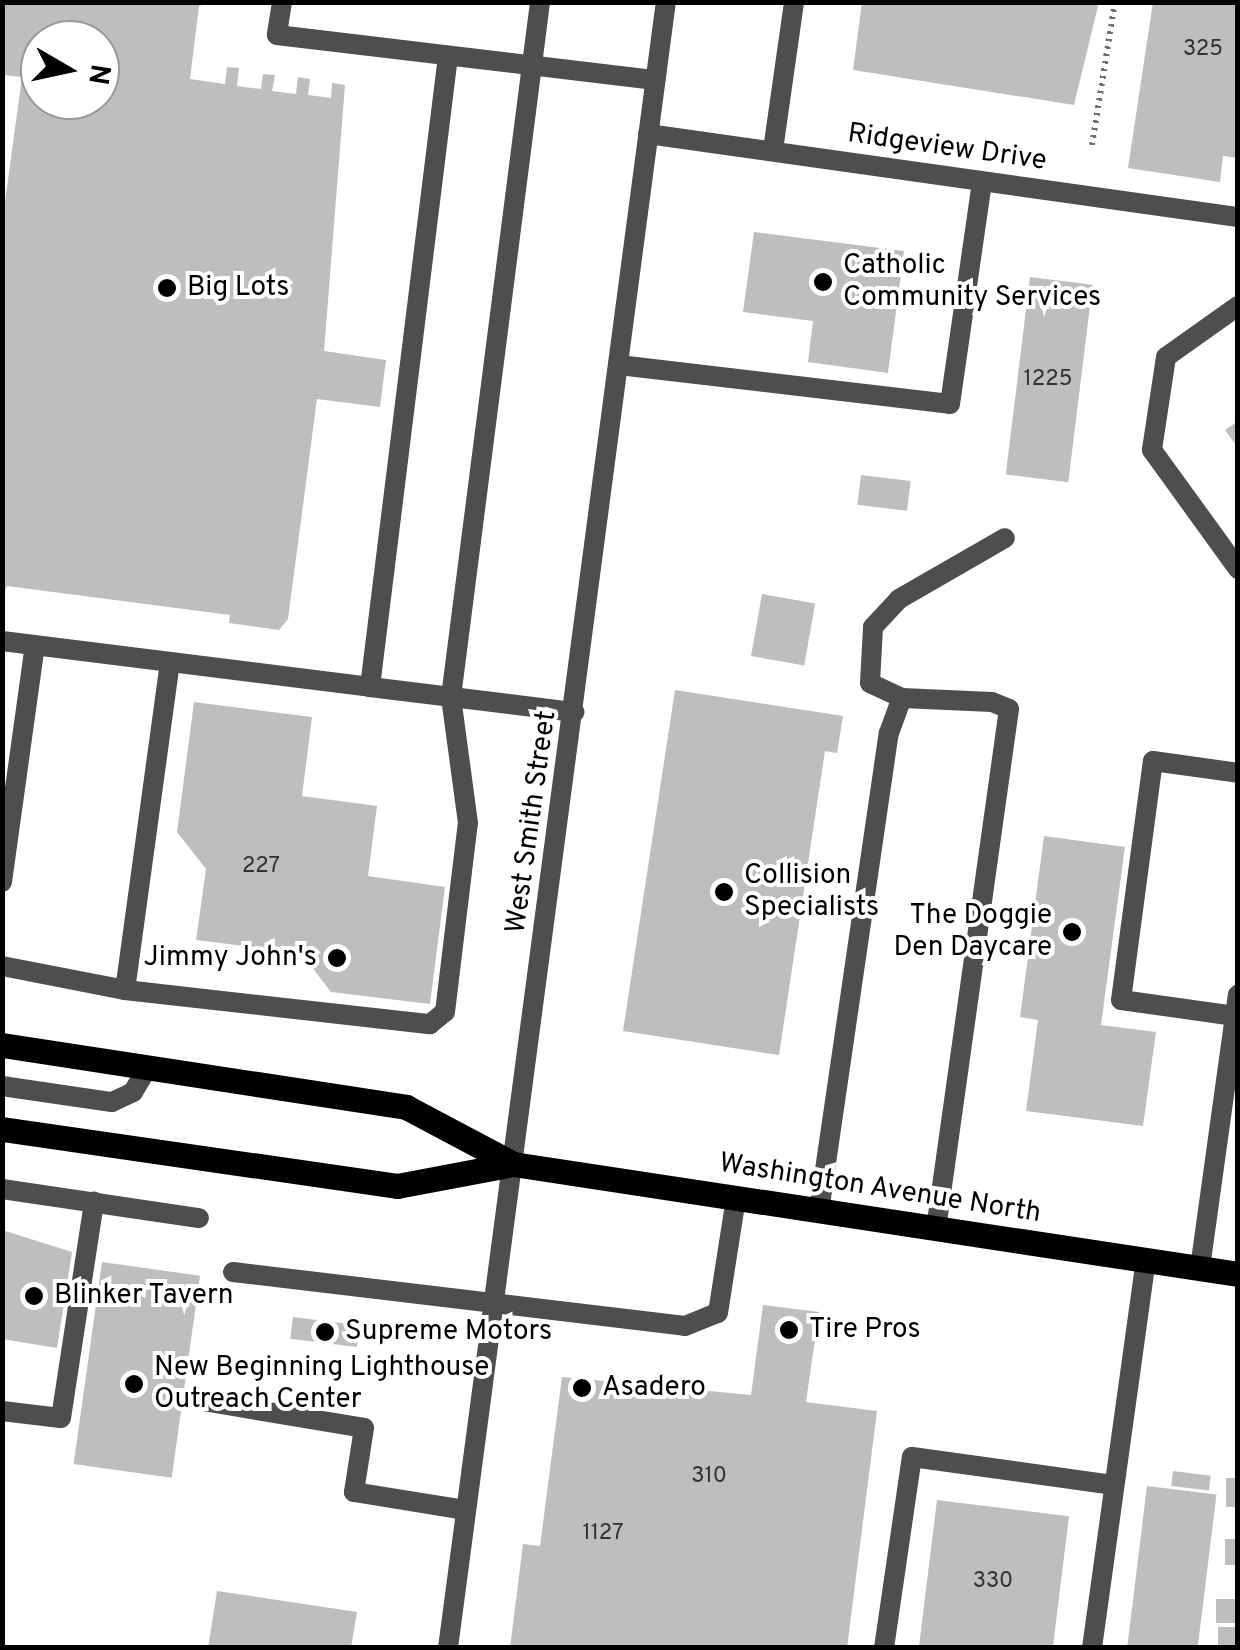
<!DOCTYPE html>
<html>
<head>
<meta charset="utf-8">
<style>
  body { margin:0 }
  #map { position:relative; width:1240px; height:1650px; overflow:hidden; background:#fff; font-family:Overpass,sans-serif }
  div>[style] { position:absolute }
  .building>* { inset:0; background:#bebebe; transform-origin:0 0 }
  .path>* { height:6px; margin-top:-3px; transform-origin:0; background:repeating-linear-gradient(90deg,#707070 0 2.5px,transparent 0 7.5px) }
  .lane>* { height:20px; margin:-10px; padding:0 10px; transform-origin:10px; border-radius:10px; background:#4e4e4e }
  .street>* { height:20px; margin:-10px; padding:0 10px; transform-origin:10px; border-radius:10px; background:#4e4e4e }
  .primary>* { height:25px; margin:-12.5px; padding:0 12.5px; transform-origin:12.5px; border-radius:12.5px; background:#000 }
  .dots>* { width:28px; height:28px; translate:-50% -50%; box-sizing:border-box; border:5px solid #fff; border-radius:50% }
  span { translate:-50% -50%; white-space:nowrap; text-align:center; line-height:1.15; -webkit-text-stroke:8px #fff; paint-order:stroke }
  .number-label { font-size:22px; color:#303030 }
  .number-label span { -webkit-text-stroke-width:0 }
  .street-label { font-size:28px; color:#000 }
  .poi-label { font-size:28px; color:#000 }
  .left { translate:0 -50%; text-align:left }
  .right { translate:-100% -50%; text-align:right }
  .frame { position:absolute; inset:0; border:5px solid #000; pointer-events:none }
  .north { position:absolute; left:20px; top:20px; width:100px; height:100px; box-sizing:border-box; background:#fff; border:2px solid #999; border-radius:50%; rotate:99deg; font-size:28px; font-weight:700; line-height:40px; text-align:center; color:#000 }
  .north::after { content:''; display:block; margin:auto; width:35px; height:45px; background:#000; clip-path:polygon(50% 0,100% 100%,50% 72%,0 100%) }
</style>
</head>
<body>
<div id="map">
  <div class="building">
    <div style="clip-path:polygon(evenodd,2px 2px,212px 2px,199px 6px,190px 79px,225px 84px,227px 67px,239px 68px,237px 86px,261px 89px,263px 74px,275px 75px,272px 91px,296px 94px,298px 77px,310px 79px,308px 95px,331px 98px,332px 83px,345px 85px,324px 351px,386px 360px,380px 407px,317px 399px,288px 619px,279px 630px,229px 623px,230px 615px,7px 586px,2px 595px,2px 224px,22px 77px,2px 75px,2px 2px,40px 40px,100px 40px,100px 100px,40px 100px,40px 40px)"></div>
    <div style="clip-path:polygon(862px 2px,1099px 2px,1074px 105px,853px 70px)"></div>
    <div style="clip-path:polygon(1153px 2px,1238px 2px,1238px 158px,1223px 156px,1220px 182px,1128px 168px)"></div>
    <div style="clip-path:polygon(754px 232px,904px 251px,888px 373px,808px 362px,813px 321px,743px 312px)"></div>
    <div style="left:1030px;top:277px;width:63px;height:199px;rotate:7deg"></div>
    <div style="clip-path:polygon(1238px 421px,1238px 448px,1225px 430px)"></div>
    <div style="left:861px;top:475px;width:50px;height:30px;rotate:7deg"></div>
    <div style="left:762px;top:594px;width:54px;height:63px;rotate:10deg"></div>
    <div style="clip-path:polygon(675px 690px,843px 716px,837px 753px,825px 751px,779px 1055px,623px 1031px)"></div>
    <div style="clip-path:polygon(194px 702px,312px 717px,302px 796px,377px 806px,368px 876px,445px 887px,430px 1004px,331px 992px,301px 953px,196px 940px,206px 869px,177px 832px)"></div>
    <div style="clip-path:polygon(1044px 836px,1125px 847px,1101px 1025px,1156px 1032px,1143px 1126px,1026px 1111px,1038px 1020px,1020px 1017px)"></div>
    <div style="clip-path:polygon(2px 1230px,72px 1252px,57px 1348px,2px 1339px)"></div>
    <div style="left:102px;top:1262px;width:99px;height:204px;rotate:8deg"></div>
    <div style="clip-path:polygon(763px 1305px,819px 1312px,806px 1402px,877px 1411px,847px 1648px,510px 1648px,523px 1544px,540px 1546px,562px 1377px,751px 1395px)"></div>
    <div style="left:293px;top:1317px;width:67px;height:22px;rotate:7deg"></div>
    <div style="left:1173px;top:1471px;width:38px;height:15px;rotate:7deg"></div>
    <div style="left:1226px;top:1478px;width:12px;height:29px"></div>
    <div style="left:1147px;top:1486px;width:70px;height:163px;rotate:7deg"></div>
    <div style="left:937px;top:1500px;width:133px;height:149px;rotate:7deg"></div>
    <div style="left:1225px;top:1539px;width:13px;height:26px"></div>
    <div style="clip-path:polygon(217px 1591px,357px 1612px,351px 1648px,208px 1648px)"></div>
    <div style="left:1216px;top:1599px;width:22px;height:24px"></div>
    <div style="left:1238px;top:1627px;width:20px;height:20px;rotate:90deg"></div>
  </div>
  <div class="path">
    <div style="left:1092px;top:145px;width:145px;rotate:-80.9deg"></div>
  </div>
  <div class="lane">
    <div style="left:282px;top:2px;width:33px;rotate:99deg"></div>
    <div style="left:277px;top:35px;width:381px;rotate:6.8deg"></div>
    <div style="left:448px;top:56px;width:636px;rotate:97.05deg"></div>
    <div style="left:370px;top:687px;width:206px;rotate:7deg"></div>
    <div style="left:648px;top:134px;width:596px;rotate:8.01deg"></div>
    <div style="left:773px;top:150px;width:149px;rotate:-81.9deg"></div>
    <div style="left:1238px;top:306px;width:88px;rotate:144.7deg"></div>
    <div style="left:1166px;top:357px;width:94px;rotate:98.6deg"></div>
    <div style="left:1152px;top:450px;width:147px;rotate:54.1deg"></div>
    <div style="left:619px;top:365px;width:333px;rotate:6.7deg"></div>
    <div style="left:950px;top:404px;width:225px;rotate:-81.8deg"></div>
    <div style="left:2px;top:641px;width:371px;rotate:7.1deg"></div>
    <div style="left:170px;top:662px;width:331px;rotate:97.8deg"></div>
    <div style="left:125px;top:990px;width:307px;rotate:6.4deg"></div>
    <div style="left:430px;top:1024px;width:19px;rotate:-39deg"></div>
    <div style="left:445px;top:1012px;width:190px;rotate:-83.1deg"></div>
    <div style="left:468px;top:823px;width:127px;rotate:-97.7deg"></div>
    <div style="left:451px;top:697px;width:701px;rotate:-82.7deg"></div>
    <div style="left:902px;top:698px;width:35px;rotate:-155deg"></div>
    <div style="left:870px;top:683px;width:56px;rotate:-86.9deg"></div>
    <div style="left:873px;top:627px;width:38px;rotate:-47deg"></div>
    <div style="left:899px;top:599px;width:122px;rotate:-29.9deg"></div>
    <div style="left:2px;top:882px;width:239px;rotate:-82.1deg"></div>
    <div style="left:2px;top:966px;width:125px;rotate:11deg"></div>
    <div style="left:1235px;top:1016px;width:115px;rotate:-172deg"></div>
    <div style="left:1121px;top:1000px;width:241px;rotate:-82.4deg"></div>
    <div style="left:1153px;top:761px;width:86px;rotate:8deg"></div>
    <div style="left:2px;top:1189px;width:199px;rotate:8.4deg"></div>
    <div style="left:819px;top:1211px;width:483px;rotate:-81.7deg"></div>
    <div style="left:889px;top:733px;width:37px;rotate:-70deg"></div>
    <div style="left:902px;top:698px;width:90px;rotate:2.5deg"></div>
    <div style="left:992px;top:702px;width:18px;rotate:22deg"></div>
    <div style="left:1009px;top:709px;width:525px;rotate:97.99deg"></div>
    <div style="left:1200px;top:1268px;width:276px;rotate:-82.1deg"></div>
    <div style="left:233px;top:1272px;width:455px;rotate:6.8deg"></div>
    <div style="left:685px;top:1326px;width:35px;rotate:-22deg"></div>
    <div style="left:718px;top:1313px;width:116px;rotate:-81.1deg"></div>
    <div style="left:203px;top:1401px;width:163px;rotate:9.5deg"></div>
    <div style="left:364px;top:1428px;width:65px;rotate:98.9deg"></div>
    <div style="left:354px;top:1492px;width:112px;rotate:9.2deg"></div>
    <div style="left:2px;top:1411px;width:59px;rotate:6.8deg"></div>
    <div style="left:61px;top:1418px;width:219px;rotate:-81.3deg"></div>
    <div style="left:884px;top:1648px;width:193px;rotate:-81.7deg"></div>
    <div style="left:912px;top:1457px;width:204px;rotate:7.9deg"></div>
    <div style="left:1092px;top:1648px;width:392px;rotate:-82.1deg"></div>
  </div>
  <div class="street">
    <div style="left:2px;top:1086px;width:111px;rotate:8.3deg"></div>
    <div style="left:112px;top:1102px;width:23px;rotate:-25deg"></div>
    <div style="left:133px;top:1092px;width:29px;rotate:-59deg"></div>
    <div style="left:448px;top:1648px;width:1660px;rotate:-82.46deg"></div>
  </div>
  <div class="primary">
    <div style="left:2px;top:1045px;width:409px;rotate:8.7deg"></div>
    <div style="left:406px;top:1107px;width:121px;rotate:28deg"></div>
    <div style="left:2px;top:1129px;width:399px;rotate:8.2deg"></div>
    <div style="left:397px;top:1186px;width:118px;rotate:-10.7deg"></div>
    <div style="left:513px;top:1164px;width:733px;rotate:8.63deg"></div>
  </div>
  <div class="dots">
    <div style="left:823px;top:282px;background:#000"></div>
    <div style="left:167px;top:288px;background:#000"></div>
    <div style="left:724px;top:892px;background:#000"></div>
    <div style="left:1072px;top:932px;background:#000"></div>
    <div style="left:337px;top:958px;background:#000"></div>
    <div style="left:34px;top:1296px;background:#000"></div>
    <div style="left:789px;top:1330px;background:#000"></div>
    <div style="left:325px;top:1332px;background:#000"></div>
    <div style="left:134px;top:1384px;background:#000"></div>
    <div style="left:582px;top:1388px;background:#000"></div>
  </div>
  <div class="number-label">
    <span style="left:1203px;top:50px">325</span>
    <span style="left:1048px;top:380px">1225</span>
    <span style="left:261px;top:867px">227</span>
    <span style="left:709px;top:1477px">310</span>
    <span style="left:603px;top:1534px">1127</span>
    <span style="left:993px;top:1582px">330</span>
  </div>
  <div class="street-label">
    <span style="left:947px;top:148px;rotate:8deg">Ridgeview Drive</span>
    <span style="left:532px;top:822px;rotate:-82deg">West Smith Street</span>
    <span style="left:880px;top:1189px;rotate:9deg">Washington Avenue North</span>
  </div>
  <div class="poi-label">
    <span class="left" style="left:843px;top:282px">Catholic<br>Community Services</span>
    <span class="left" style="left:187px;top:288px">Big Lots</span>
    <span class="left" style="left:744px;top:892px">Collision<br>Specialists</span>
    <span class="right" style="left:1052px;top:932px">The Doggie<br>Den Daycare</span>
    <span class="right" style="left:317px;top:958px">Jimmy John's</span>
    <span class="left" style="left:54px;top:1296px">Blinker Tavern</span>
    <span class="left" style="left:809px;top:1330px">Tire Pros</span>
    <span class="left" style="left:345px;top:1332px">Supreme Motors</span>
    <span class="left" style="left:154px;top:1384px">New Beginning Lighthouse<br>Outreach Center</span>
    <span class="left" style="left:602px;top:1388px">Asadero</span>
  </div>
  <div class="frame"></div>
  <div class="north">N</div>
</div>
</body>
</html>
